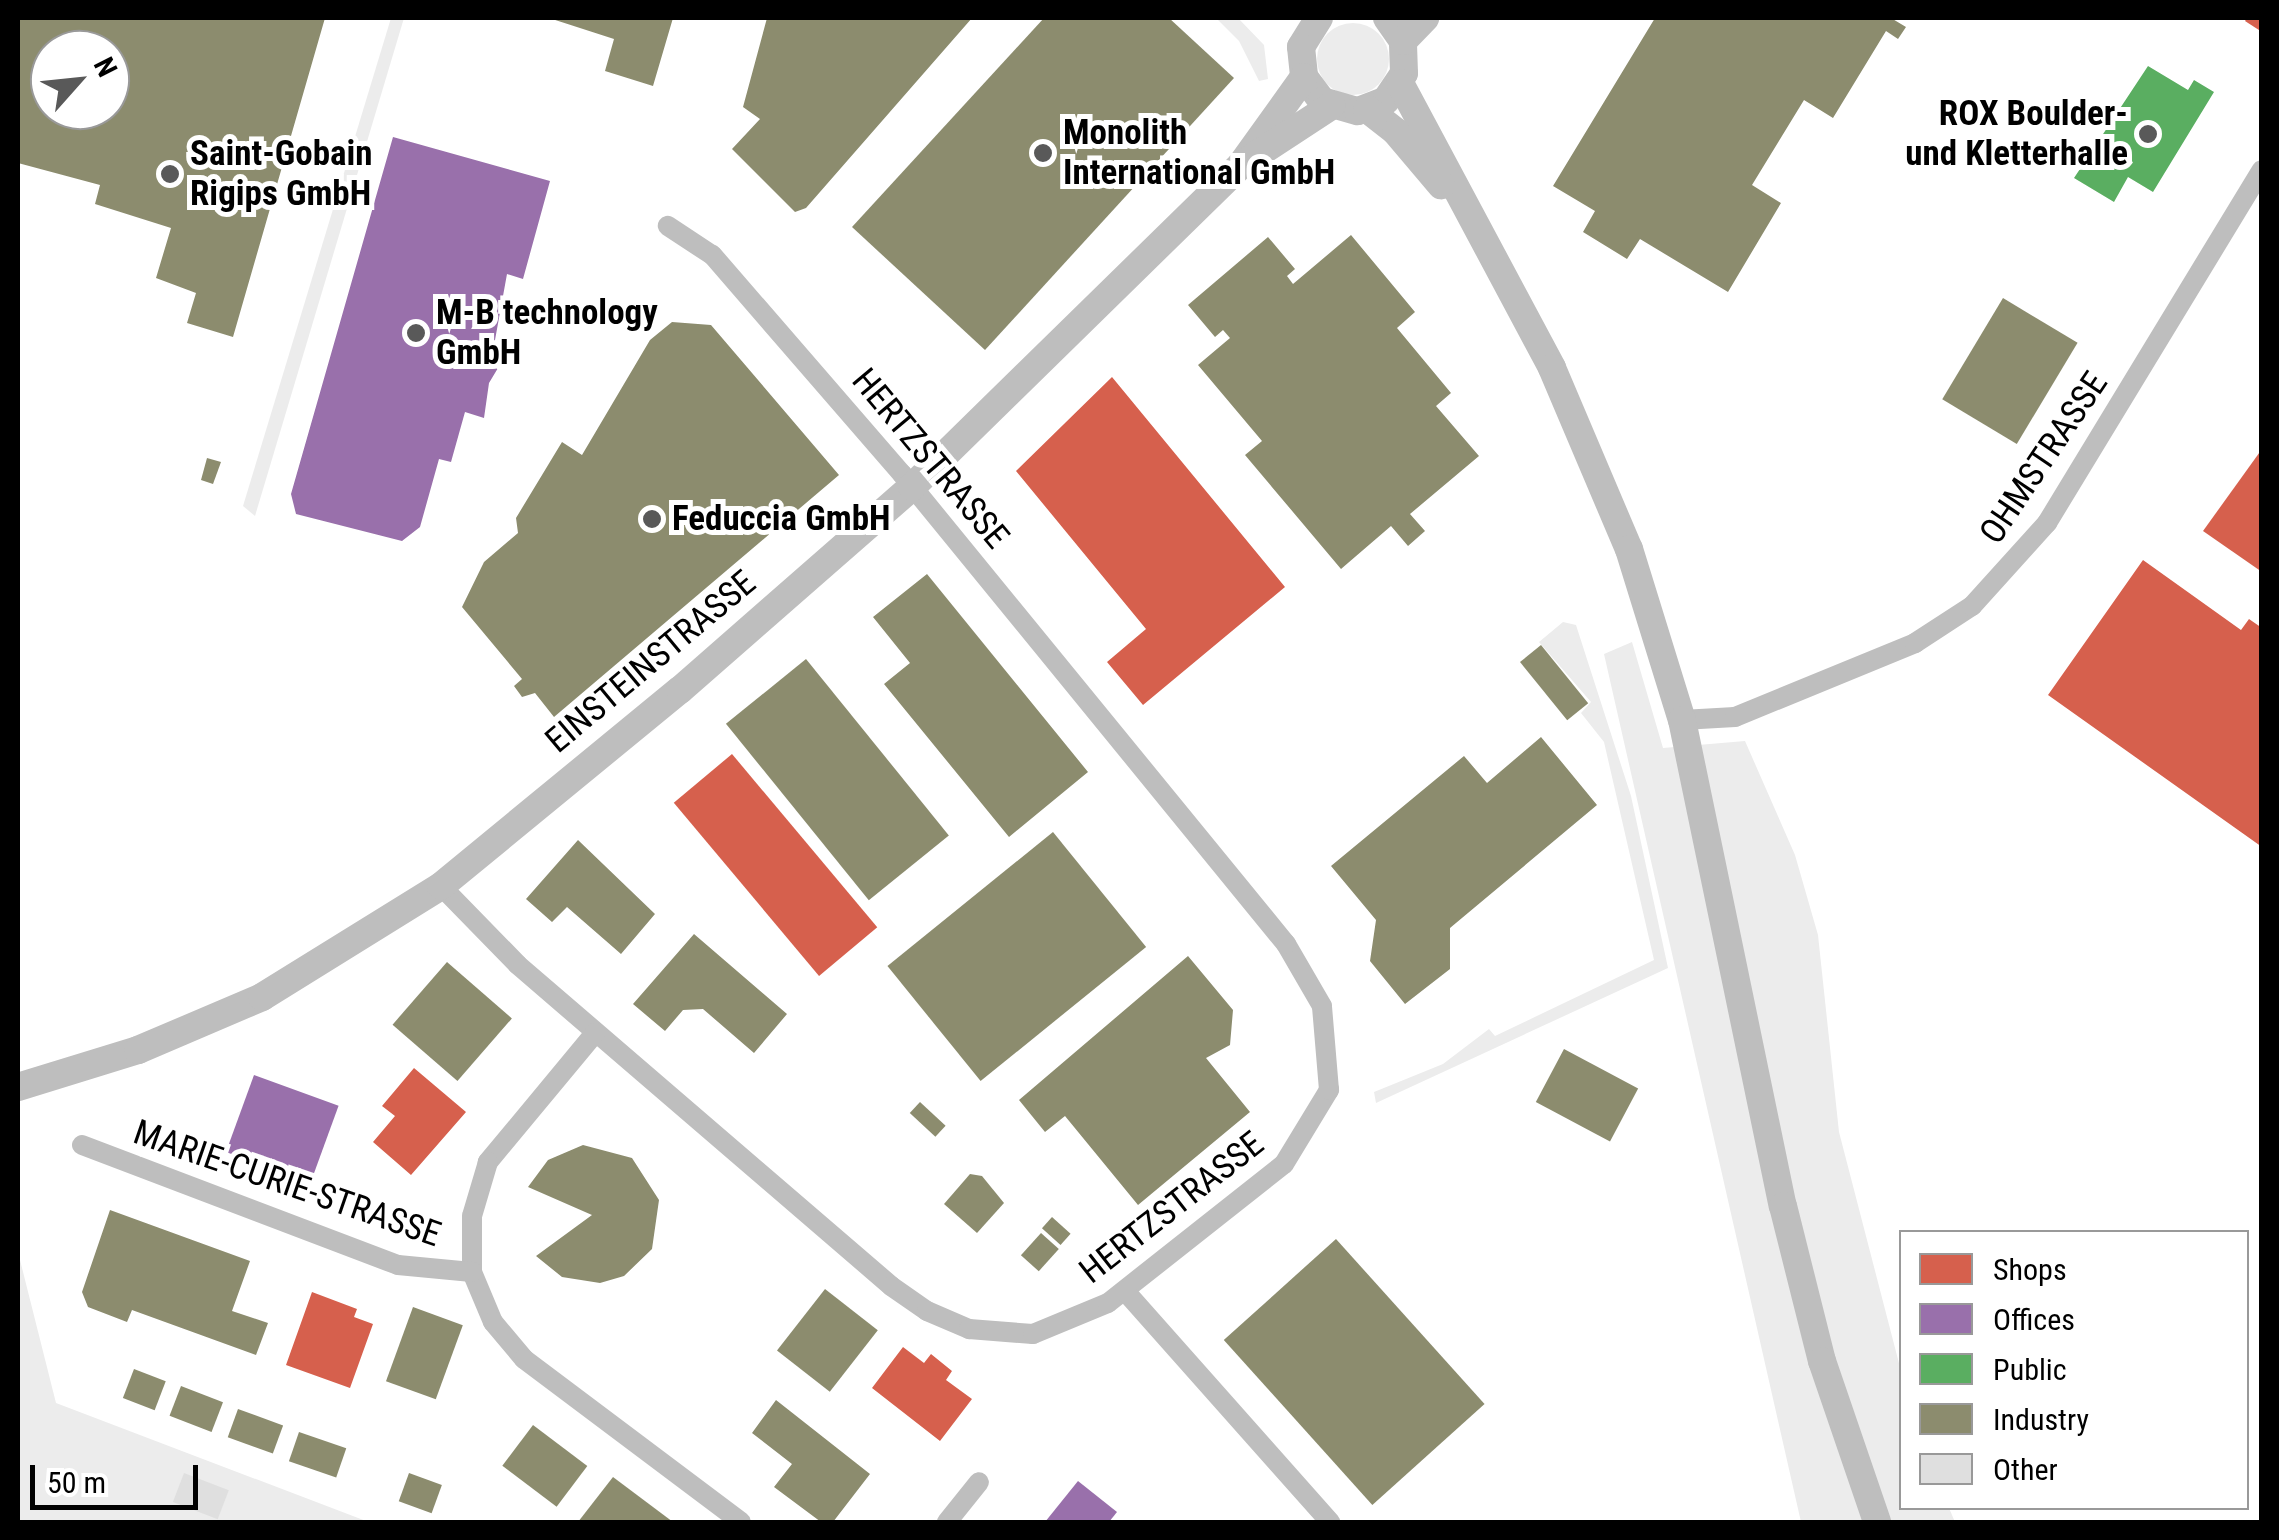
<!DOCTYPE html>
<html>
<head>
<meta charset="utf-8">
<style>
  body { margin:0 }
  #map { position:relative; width:2279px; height:1540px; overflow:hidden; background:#fff; font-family:"Roboto Condensed",sans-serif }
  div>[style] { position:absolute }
  .green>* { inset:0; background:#ececec }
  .round { border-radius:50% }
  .shops>* { inset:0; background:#d6604d; transform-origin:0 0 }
  .offices>* { inset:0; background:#9970ab; transform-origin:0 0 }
  .public>* { inset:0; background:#5aae61 }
  .industry>* { inset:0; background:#8c8c6e; transform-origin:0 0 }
  .building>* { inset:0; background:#dfdfdf; transform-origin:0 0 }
  .minor>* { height:20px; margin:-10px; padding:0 10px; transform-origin:10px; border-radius:10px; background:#bebebe }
  .tertiary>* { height:28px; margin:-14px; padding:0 14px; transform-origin:14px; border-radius:14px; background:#bebebe }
  .dots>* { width:28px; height:28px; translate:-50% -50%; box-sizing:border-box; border:5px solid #fff; border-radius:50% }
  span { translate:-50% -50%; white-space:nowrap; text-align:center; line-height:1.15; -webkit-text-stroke:10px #fff; paint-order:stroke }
  .poi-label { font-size:35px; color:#000; font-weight:700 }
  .right { translate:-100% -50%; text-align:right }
  .left { translate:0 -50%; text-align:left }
  .street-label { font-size:35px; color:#000 }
  .frame { position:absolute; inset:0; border:20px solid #000; pointer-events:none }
  .legend { position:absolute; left:1899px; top:1230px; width:350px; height:280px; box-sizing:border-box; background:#fff; border:2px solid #999; margin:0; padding:12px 18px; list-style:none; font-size:30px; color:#000 }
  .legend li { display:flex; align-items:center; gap:20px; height:50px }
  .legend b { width:50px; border:2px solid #999 }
  .north { position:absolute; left:30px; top:30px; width:100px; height:100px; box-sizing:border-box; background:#fff; border:2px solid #999; border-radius:50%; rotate:63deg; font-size:28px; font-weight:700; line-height:40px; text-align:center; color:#000 }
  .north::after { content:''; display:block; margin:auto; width:35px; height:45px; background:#595959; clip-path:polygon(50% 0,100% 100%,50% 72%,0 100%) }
  .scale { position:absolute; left:30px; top:1465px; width:168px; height:45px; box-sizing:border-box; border:5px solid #000; border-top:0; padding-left:12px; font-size:30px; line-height:35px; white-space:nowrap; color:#000; -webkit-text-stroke:8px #fff; paint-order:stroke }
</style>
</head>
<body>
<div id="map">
  <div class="green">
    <div style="clip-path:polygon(391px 18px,404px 18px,255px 516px,243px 506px)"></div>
    <div style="clip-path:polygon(1216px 18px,1238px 18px,1264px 45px,1268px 79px,1259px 81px,1239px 41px)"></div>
    <div class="round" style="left:1317px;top:23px;width:72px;height:72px"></div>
    <div style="clip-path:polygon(1563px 622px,1576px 625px,1631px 796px,1668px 968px,1376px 1103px,1374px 1092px,1443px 1064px,1489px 1029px,1495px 1036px,1654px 960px,1604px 742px,1581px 713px,1591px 702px,1539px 642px)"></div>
    <div style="clip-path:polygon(1632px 642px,1663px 748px,1745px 741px,1795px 855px,1818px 935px,1839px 1132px,1901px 1371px,1902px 1508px,1949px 1508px,1955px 1522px,1801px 1522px,1604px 654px)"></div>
    <div style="clip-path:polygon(18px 1252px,56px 1403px,366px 1521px,18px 1522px)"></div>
  </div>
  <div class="shops">
    <div style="clip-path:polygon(2247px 18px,2262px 18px,2262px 32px,2245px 21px)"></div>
    <div style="clip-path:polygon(1112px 377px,1285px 587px,1143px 705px,1107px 662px,1146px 629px,1016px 471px)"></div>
    <div style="clip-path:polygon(2262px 449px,2262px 572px,2203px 531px)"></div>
    <div style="clip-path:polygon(2143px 560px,2241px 630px,2249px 619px,2262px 628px,2262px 847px,2048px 695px)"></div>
    <div style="left:732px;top:754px;width:226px;height:76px;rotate:50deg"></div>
    <div style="clip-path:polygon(414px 1068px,466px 1112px,411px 1175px,373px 1142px,395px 1116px,382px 1106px)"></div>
    <div style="clip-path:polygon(312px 1292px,357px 1309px,354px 1317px,373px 1324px,350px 1388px,286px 1365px)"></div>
    <div style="clip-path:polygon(903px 1347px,924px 1363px,931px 1354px,952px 1371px,946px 1380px,972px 1399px,940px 1441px,872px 1388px)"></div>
  </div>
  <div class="offices">
    <div style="clip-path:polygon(393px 137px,550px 181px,523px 279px,507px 274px,493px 351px,498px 368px,489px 383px,484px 418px,465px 412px,451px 462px,439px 459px,420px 527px,402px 541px,296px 514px,291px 494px)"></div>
    <div style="left:254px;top:1075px;width:90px;height:82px;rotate:20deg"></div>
    <div style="clip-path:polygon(1078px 1481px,1117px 1512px,1109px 1522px,1045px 1522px)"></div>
  </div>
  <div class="public">
    <div style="clip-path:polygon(2148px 66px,2188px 90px,2194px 80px,2214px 92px,2153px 192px,2128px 177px,2114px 202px,2074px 178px)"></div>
  </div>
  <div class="industry">
    <div style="clip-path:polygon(evenodd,18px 18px,325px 18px,233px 337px,187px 323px,196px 293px,156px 278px,171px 228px,95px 204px,100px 185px,18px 163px,18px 18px,50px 50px,110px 50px,110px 110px,50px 110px,50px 50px)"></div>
    <div style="clip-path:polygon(549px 18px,673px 18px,653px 86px,605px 71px,614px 39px)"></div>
    <div style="clip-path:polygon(767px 18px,972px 18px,806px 208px,795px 212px,732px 149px,760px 119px,743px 107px)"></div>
    <div style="clip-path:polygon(1044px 18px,1169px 18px,1234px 78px,985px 350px,852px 227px)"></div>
    <div style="clip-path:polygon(1655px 18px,1891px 18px,1906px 27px,1898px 39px,1886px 31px,1833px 118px,1804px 100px,1752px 185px,1781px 203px,1728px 292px,1640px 239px,1627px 259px,1583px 232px,1595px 211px,1553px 186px)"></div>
    <div style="clip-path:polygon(1351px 235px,1415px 312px,1397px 328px,1451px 393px,1436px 406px,1479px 456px,1410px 514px,1425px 531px,1408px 546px,1391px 526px,1341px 569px,1245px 455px,1262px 441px,1198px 365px,1230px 338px,1223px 330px,1215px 337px,1188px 305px,1268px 237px,1295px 269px,1287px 276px,1293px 284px)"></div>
    <div style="left:2003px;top:298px;width:87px;height:118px;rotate:31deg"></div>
    <div style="clip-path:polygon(672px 322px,711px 325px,839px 475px,554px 717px,535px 693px,522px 697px,514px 686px,522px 679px,462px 607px,484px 562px,518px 533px,516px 518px,562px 442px,582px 455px,650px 340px)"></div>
    <div style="clip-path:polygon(207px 458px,221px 462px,213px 484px,201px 480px)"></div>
    <div style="clip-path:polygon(927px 574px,1088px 772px,1009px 837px,884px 684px,910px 663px,873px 617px)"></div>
    <div style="left:1541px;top:645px;width:75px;height:27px;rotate:51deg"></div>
    <div style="left:806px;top:659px;width:227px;height:103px;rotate:51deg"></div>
    <div style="clip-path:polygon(1541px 737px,1597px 805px,1450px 928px,1450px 969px,1405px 1004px,1370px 961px,1376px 920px,1331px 866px,1464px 756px,1487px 783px)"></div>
    <div style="left:1053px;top:832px;width:148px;height:213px;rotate:51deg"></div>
    <div style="clip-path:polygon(578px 840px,655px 914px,621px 954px,567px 907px,552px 922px,526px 899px)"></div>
    <div style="clip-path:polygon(694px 934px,787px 1014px,754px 1053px,703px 1009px,683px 1010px,665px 1031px,633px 1004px)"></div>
    <div style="clip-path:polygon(1188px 956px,1233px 1010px,1230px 1045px,1206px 1058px,1250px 1112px,1138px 1205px,1065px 1116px,1045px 1132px,1019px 1100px)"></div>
    <div style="left:447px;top:962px;width:86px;height:83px;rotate:41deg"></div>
    <div style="left:1564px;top:1049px;width:84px;height:60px;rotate:28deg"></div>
    <div style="left:920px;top:1102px;width:35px;height:15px;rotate:43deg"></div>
    <div style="clip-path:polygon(583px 1145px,632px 1158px,659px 1200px,652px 1249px,624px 1276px,600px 1283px,562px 1277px,536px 1256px,592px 1215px,528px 1187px,548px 1160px)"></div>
    <div style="clip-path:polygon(970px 1174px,982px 1176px,1004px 1203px,977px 1233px,944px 1204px)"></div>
    <div style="clip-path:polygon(110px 1210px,250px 1261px,232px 1311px,268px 1323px,256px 1355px,132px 1310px,127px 1322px,88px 1307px,82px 1292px)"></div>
    <div style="left:1052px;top:1217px;width:25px;height:15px;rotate:42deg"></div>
    <div style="left:1041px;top:1233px;width:24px;height:30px;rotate:42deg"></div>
    <div style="left:1336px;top:1239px;width:222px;height:151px;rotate:48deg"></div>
    <div style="left:825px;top:1289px;width:67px;height:78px;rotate:38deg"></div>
    <div style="left:413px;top:1307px;width:53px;height:79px;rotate:20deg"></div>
    <div style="left:134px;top:1369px;width:34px;height:31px;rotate:21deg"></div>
    <div style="left:181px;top:1386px;width:45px;height:32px;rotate:21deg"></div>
    <div style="clip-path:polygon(776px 1400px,870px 1474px,833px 1522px,821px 1522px,774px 1487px,792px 1464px,752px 1433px)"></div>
    <div style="left:238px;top:1409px;width:48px;height:30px;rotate:20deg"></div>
    <div style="left:533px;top:1425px;width:68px;height:51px;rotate:37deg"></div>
    <div style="left:299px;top:1432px;width:50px;height:31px;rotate:19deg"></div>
    <div style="left:409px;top:1473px;width:35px;height:30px;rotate:20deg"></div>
    <div style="clip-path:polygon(613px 1477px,673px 1522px,578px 1522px)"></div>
  </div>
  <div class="building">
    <div style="left:184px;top:1473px;width:48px;height:31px;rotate:21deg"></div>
  </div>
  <div class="minor">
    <div style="left:1682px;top:720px;width:53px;rotate:-3.2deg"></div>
    <div style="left:1735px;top:717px;width:195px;rotate:-22.3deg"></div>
    <div style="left:1915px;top:643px;width:68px;rotate:-33deg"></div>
    <div style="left:1972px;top:606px;width:112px;rotate:-47.9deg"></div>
    <div style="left:2047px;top:523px;width:413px;rotate:-58.7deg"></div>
    <div style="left:441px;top:886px;width:110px;rotate:45.7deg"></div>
    <div style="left:518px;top:965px;width:492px;rotate:40.7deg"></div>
    <div style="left:891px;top:1286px;width:44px;rotate:34.8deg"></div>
    <div style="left:927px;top:1311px;width:46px;rotate:23.2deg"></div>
    <div style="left:969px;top:1329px;width:64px;rotate:4.5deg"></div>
    <div style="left:1033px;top:1334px;width:81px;rotate:-22.5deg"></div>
    <div style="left:1108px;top:1303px;width:224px;rotate:-38.3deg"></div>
    <div style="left:1284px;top:1164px;width:87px;rotate:-58.7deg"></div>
    <div style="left:1329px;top:1090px;width:84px;rotate:-94.8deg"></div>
    <div style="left:1322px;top:1006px;width:72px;rotate:-120.1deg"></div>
    <div style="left:1286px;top:944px;width:607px;rotate:-129.25deg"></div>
    <div style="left:902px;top:474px;width:290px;rotate:-130.9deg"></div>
    <div style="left:712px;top:255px;width:53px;rotate:-146.6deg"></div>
    <div style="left:595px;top:1033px;width:168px;rotate:129.7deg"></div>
    <div style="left:488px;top:1162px;width:56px;rotate:106.5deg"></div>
    <div style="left:472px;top:1216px;width:56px;rotate:90deg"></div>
    <div style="left:472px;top:1272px;width:54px;rotate:67.2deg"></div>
    <div style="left:493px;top:1322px;width:48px;rotate:50deg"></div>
    <div style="left:524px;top:1359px;width:271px;rotate:36.9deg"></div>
    <div style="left:82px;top:1145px;width:338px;rotate:20.8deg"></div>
    <div style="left:398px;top:1265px;width:74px;rotate:5.4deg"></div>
    <div style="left:1125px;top:1291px;width:309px;rotate:48.4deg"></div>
    <div style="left:947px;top:1522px;width:51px;rotate:-51.3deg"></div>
  </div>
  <div class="tertiary">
    <div style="left:1319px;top:18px;width:34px;rotate:122deg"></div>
    <div style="left:1301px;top:47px;width:30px;rotate:84deg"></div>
    <div style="left:1304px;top:77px;width:30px;rotate:53deg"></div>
    <div style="left:1322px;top:101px;width:37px;rotate:16deg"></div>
    <div style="left:1358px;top:111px;width:30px;rotate:-21deg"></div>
    <div style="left:1386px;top:100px;width:32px;rotate:-56deg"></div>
    <div style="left:1404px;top:73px;width:32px;rotate:-92deg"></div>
    <div style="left:1403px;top:41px;width:28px;rotate:-125deg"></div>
    <div style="left:1403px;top:41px;width:32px;rotate:-46deg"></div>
    <div style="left:1400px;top:83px;width:323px;rotate:61.9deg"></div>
    <div style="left:1552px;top:368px;width:197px;rotate:67deg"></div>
    <div style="left:1629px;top:549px;width:179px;rotate:72.8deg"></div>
    <div style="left:1682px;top:720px;width:496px;rotate:78.3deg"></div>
    <div style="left:1783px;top:1206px;width:160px;rotate:75.9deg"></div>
    <div style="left:1822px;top:1361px;width:170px;rotate:71.1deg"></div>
    <div style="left:1367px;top:109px;width:37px;rotate:38deg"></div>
    <div style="left:1396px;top:132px;width:70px;rotate:49.7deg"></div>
    <div style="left:1241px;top:165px;width:108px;rotate:-54.4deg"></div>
    <div style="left:18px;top:1087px;width:126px;rotate:-17.1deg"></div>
    <div style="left:138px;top:1050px;width:135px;rotate:-23.1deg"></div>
    <div style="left:262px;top:997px;width:211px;rotate:-31.8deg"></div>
    <div style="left:441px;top:886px;width:309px;rotate:-39.4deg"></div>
    <div style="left:680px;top:690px;width:308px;rotate:-41.2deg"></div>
    <div style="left:912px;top:487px;width:460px;rotate:-44.4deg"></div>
    <div style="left:1241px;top:165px;width:108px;rotate:-33.2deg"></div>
  </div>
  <div class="dots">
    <div style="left:2148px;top:134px;background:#595959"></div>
    <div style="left:1043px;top:153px;background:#595959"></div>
    <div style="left:170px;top:174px;background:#595959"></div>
    <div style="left:416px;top:333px;background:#595959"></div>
    <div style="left:652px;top:519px;background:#595959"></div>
  </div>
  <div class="poi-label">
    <span class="right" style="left:2128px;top:134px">ROX Boulder-<br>und Kletterhalle</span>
    <span class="left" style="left:1063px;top:153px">Monolith<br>International GmbH</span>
    <span class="left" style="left:190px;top:174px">Saint-Gobain<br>Rigips GmbH</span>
    <span class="left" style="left:436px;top:333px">M-B technology<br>GmbH</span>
    <span class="left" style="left:672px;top:519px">Feduccia GmbH</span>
  </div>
  <div class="street-label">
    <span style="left:2044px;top:458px;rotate:-56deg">OHMSTRASSE</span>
    <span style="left:930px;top:459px;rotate:50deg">HERTZSTRASSE</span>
    <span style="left:651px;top:662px;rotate:-40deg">EINSTEINSTRASSE</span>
    <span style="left:287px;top:1184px;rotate:19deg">MARIE-CURIE-STRASSE</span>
    <span style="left:1172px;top:1208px;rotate:-38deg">HERTZSTRASSE</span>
  </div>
  <div class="frame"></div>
  <ul class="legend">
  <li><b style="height:28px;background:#d6604d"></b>Shops</li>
  <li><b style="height:28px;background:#9970ab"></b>Offices</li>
  <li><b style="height:28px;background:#5aae61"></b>Public</li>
  <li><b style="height:28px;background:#8c8c6e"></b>Industry</li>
  <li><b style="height:28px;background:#dfdfdf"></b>Other</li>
  </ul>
  <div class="north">N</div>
  <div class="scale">50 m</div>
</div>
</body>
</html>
